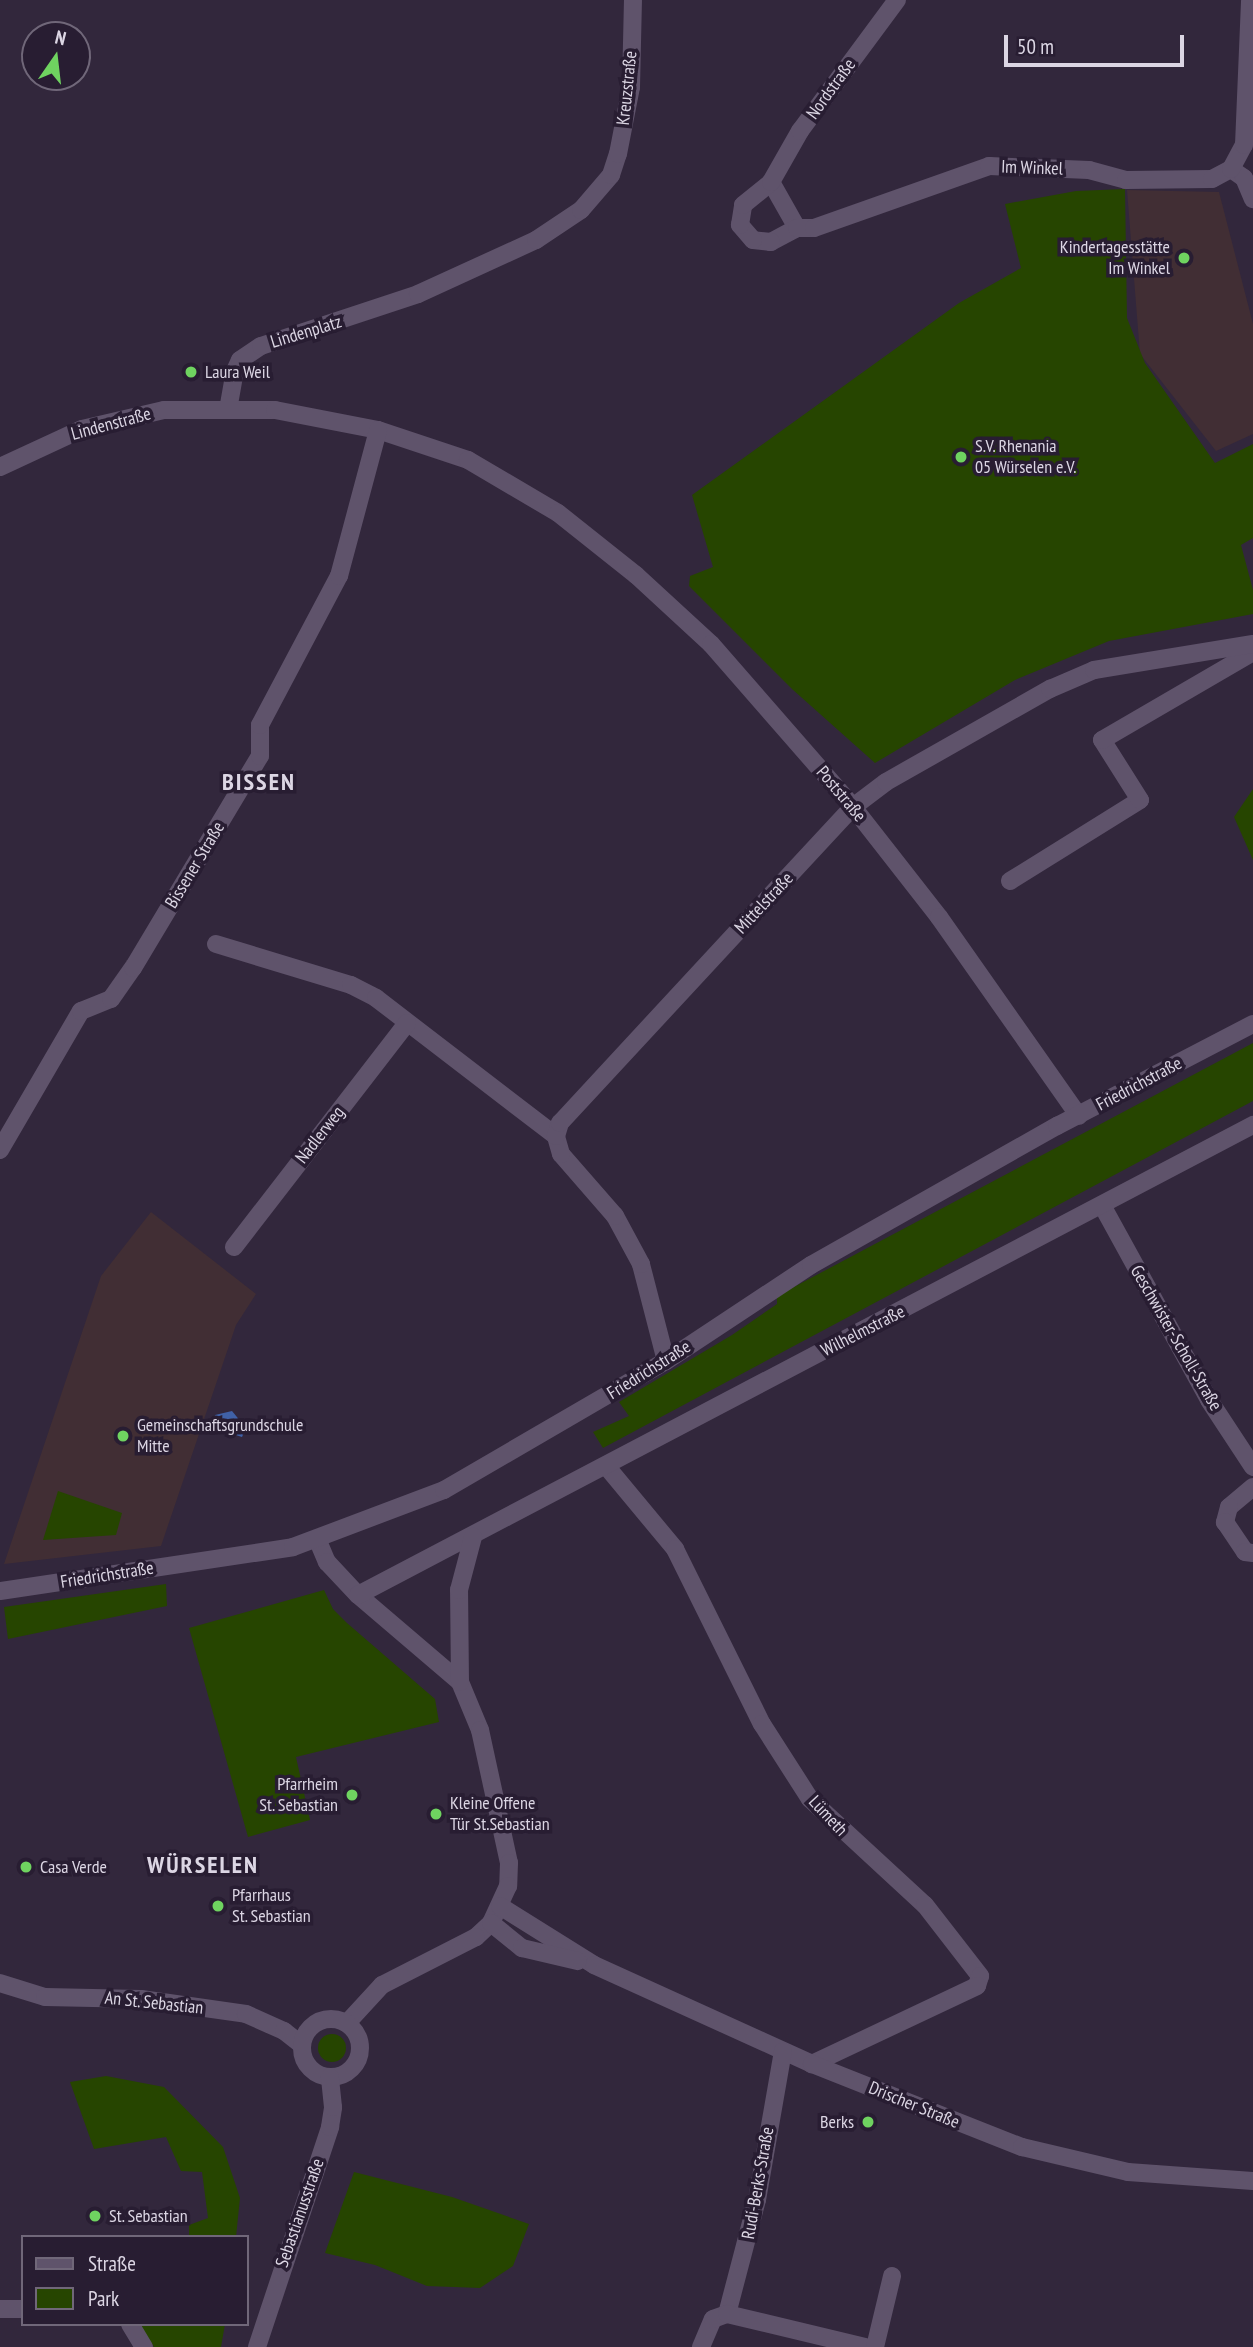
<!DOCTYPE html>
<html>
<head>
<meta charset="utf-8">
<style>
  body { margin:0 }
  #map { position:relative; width:1253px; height:2347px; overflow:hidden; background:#32273c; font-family:"PT Sans Narrow",sans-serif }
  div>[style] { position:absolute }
  .education>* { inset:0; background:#412e34 }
  .green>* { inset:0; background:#264500 }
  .round { border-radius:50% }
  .water>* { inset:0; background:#4061a7 }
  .minor>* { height:18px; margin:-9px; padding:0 9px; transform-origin:9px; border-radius:9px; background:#5f536b }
  .minor>.ring { margin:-9px; padding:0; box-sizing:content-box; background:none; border:18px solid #5f536b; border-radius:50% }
  .dots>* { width:19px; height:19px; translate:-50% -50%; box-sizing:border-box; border:4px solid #281d32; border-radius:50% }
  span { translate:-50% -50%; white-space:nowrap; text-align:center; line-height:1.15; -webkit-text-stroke:7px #281d32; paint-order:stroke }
  .street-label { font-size:18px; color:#dcd6e4 }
  .poi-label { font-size:18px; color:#dcd6e4 }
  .right { translate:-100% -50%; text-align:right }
  .left { translate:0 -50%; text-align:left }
  .district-label { font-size:24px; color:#dcd6e4; font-weight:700; letter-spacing:2px }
  .legend { position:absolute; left:21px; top:2235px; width:228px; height:91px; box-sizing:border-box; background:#281d32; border:2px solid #706779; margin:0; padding:9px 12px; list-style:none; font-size:21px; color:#dcd6e4 }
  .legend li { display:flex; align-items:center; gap:14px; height:35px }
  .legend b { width:35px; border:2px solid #706779 }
  .north { position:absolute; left:21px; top:21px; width:70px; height:70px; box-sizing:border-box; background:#281d32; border:2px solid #706779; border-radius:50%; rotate:14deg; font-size:19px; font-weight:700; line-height:28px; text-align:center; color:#dcd6e4 }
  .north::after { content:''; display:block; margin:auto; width:24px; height:32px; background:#6fd360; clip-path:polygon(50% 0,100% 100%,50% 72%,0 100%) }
  .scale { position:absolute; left:1004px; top:35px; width:180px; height:32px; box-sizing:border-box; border:4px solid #dcd6e4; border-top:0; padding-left:9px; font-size:21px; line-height:24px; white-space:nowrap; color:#dcd6e4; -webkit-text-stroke:5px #281d32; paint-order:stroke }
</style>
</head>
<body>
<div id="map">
  <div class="education">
    <div style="clip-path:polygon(1127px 190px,1219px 192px,1253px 324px,1253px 434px,1216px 451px,1140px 354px)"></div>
    <div style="clip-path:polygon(151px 1212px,256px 1294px,236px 1325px,161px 1546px,4px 1564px,101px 1276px)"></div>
  </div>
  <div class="green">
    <div style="clip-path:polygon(1125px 189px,1127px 318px,1145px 363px,1215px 463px,1253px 444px,1253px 538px,1241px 545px,1253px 590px,1253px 614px,1109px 641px,1015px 680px,875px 763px,792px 689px,689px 586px,690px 576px,713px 567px,692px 495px,959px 303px,1021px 268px,1005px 204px,1076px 191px)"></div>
    <div style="clip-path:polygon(1253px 789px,1253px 860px,1234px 817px)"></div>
    <div style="clip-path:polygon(1253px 1043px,1253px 1101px,603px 1448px,593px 1432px,629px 1416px,619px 1402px,732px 1335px,777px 1304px,777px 1296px)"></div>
    <div style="clip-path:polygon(58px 1491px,122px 1513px,116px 1535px,43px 1540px)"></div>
    <div style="clip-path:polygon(166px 1584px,167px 1606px,8px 1639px,4px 1607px)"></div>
    <div style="clip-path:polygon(324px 1590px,333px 1609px,347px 1623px,435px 1699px,439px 1722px,296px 1757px,310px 1820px,248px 1837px,189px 1628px)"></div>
    <div class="round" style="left:318px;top:2034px;width:28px;height:28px"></div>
    <div style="clip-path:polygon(106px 2076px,164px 2087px,223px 2147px,240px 2198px,236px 2237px,189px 2237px,189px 2225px,208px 2218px,202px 2172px,181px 2171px,166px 2137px,94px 2149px,70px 2082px)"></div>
    <div style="clip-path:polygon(354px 2172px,452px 2197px,529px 2224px,513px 2266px,480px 2288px,427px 2286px,375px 2265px,325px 2253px)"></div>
    <div style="clip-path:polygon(139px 2324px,225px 2324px,221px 2347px,154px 2347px)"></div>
  </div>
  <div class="water">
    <div style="clip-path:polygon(232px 1411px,246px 1428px,242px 1437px,211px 1427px,215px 1415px)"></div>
  </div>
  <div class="minor">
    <div style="left:1231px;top:169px;width:16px;rotate:35deg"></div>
    <div style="left:1244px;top:178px;width:23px;rotate:67deg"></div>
    <div style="left:771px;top:182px;width:53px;rotate:60.5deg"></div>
    <div style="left:797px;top:228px;width:30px;rotate:152deg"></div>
    <div style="left:771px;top:242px;width:18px;rotate:-174deg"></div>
    <div style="left:753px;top:240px;width:20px;rotate:-131deg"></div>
    <div style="left:740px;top:225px;width:20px;rotate:-81deg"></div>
    <div style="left:743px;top:205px;width:36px;rotate:-39deg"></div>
    <div style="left:771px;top:182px;width:59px;rotate:-60.4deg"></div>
    <div style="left:800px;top:131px;width:163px;rotate:-53.5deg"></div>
    <div style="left:797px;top:228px;width:17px"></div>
    <div style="left:814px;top:228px;width:186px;rotate:-19.5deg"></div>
    <div style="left:989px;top:166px;width:100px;rotate:2.3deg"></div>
    <div style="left:1089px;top:170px;width:38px;rotate:15deg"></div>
    <div style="left:1126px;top:180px;width:86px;rotate:-0.7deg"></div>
    <div style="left:1212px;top:179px;width:21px;rotate:-28deg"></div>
    <div style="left:1231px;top:169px;width:27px;rotate:-62deg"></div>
    <div style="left:1244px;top:145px;width:145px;rotate:-87.6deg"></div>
    <div style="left:228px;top:410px;width:40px;rotate:-80deg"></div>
    <div style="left:235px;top:371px;width:12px;rotate:-66deg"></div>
    <div style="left:240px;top:360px;width:25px;rotate:-34deg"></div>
    <div style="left:261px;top:346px;width:165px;rotate:-18.3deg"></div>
    <div style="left:418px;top:294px;width:130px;rotate:-24.6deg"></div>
    <div style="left:536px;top:240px;width:54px;rotate:-33.7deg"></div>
    <div style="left:581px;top:210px;width:46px;rotate:-49.4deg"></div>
    <div style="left:611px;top:175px;width:22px;rotate:-72deg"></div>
    <div style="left:618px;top:154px;width:68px;rotate:-79deg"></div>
    <div style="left:631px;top:87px;width:87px;rotate:-88.7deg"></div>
    <div style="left:0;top:467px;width:90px;rotate:-24.9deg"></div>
    <div style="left:82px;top:429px;width:84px;rotate:-13deg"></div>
    <div style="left:164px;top:410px;width:111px"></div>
    <div style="left:275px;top:410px;width:105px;rotate:11deg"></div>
    <div style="left:378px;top:430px;width:95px;rotate:18.4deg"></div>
    <div style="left:468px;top:460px;width:104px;rotate:30.5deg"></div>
    <div style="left:558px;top:513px;width:100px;rotate:38.5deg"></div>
    <div style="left:636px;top:575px;width:102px;rotate:42.6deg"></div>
    <div style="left:711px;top:644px;width:216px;rotate:48.9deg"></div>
    <div style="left:853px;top:807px;width:140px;rotate:52deg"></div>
    <div style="left:939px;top:917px;width:243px;rotate:54.9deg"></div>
    <div style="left:1010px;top:881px;width:153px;rotate:-31.9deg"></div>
    <div style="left:1140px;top:800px;width:71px;rotate:-122.3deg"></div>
    <div style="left:1102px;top:740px;width:175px;rotate:-30.2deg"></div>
    <div style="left:216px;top:944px;width:141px;rotate:16.9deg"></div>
    <div style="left:351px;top:985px;width:28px;rotate:27deg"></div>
    <div style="left:376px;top:998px;width:227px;rotate:37.5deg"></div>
    <div style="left:0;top:1150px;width:161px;rotate:-59.8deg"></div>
    <div style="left:81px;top:1011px;width:32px;rotate:-22deg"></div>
    <div style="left:111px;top:999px;width:38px;rotate:-55deg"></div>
    <div style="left:133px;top:968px;width:247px;rotate:-59.1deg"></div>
    <div style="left:260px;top:756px;width:31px;rotate:-90deg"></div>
    <div style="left:260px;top:725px;width:169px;rotate:-62.1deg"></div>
    <div style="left:339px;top:576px;width:151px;rotate:-75deg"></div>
    <div style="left:1103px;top:1207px;width:220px;rotate:61.2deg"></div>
    <div style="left:1209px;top:1400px;width:80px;rotate:56.7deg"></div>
    <div style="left:234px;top:1247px;width:283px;rotate:-52.3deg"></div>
    <div style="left:666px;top:1361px;width:100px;rotate:-104.5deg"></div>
    <div style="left:641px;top:1264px;width:55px;rotate:-118.4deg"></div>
    <div style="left:615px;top:1216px;width:82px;rotate:-131.1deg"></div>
    <div style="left:561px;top:1154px;width:19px;rotate:-106deg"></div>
    <div style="left:556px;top:1136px;width:14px;rotate:-73deg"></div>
    <div style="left:560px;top:1123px;width:431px;rotate:-47.2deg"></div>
    <div style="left:853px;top:807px;width:41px;rotate:-37.1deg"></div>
    <div style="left:886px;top:782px;width:189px;rotate:-29.6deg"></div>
    <div style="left:1050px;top:689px;width:48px;rotate:-23.4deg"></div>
    <div style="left:1094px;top:670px;width:161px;rotate:-9.3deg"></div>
    <div style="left:607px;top:1467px;width:107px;rotate:50.3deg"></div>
    <div style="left:675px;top:1549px;width:195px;rotate:63.6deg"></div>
    <div style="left:762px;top:1724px;width:89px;rotate:57.4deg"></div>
    <div style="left:810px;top:1799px;width:156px;rotate:42.7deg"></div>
    <div style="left:925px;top:1905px;width:90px;rotate:52.2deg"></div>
    <div style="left:980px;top:1976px;width:10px;rotate:107deg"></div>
    <div style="left:977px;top:1986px;width:183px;rotate:154.7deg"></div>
    <div style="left:1253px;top:1487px;width:31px;rotate:140deg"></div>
    <div style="left:1229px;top:1507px;width:16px;rotate:105deg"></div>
    <div style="left:1225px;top:1522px;width:36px;rotate:56deg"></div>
    <div style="left:1245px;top:1552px;width:8px;rotate:7deg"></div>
    <div style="left:318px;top:1541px;width:23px;rotate:67deg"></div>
    <div style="left:327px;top:1562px;width:45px;rotate:46.8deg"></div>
    <div style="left:358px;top:1595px;width:134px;rotate:40.5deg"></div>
    <div style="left:460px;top:1682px;width:52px;rotate:67.4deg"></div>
    <div style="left:480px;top:1730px;width:136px;rotate:77.7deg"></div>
    <div style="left:509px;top:1863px;width:23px;rotate:92deg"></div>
    <div style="left:508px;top:1886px;width:41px;rotate:114.7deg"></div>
    <div style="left:491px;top:1923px;width:21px;rotate:137deg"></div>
    <div style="left:476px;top:1937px;width:106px;rotate:152.9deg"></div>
    <div style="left:382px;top:1985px;width:52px;rotate:132.6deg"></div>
    <div style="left:0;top:1591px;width:296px;rotate:-8.5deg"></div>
    <div style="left:293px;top:1547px;width:161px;rotate:-20.7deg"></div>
    <div style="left:444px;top:1490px;width:257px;rotate:-30.2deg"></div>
    <div style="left:666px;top:1361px;width:174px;rotate:-33.5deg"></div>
    <div style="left:811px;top:1265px;width:283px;rotate:-29.5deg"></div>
    <div style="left:1057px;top:1126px;width:221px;rotate:-27.5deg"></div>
    <div style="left:358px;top:1595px;width:1011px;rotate:-27.71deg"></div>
    <div style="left:460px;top:1682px;width:92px;rotate:-90.6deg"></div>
    <div style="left:459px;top:1590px;width:55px;rotate:-75.2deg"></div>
    <div style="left:500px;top:1906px;width:111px;rotate:32.1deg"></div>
    <div style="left:594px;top:1965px;width:239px;rotate:24.4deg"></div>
    <div style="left:812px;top:2064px;width:226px;rotate:21.6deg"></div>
    <div style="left:1022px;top:2147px;width:109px;rotate:13.3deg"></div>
    <div style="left:1128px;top:2172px;width:125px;rotate:4.1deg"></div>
    <div style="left:491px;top:1923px;width:40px;rotate:39deg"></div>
    <div style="left:522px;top:1948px;width:57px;rotate:13.3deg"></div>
    <div style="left:0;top:1983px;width:47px;rotate:17.3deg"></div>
    <div style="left:45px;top:1997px;width:96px;rotate:1.2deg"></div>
    <div style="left:141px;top:1999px;width:106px;rotate:8.1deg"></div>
    <div style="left:246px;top:2014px;width:42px;rotate:24.1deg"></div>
    <div style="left:284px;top:2031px;width:23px;rotate:38deg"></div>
    <div class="ring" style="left:302px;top:2019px;width:40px;height:40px"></div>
    <div style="left:0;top:2309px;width:23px"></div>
    <div style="left:727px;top:2314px;width:118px;rotate:-75.3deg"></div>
    <div style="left:757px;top:2200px;width:151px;rotate:-80.1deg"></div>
    <div style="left:130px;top:2324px;width:27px;rotate:59deg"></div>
    <div style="left:257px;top:2347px;width:232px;rotate:-71.6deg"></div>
    <div style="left:330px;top:2127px;width:20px;rotate:-81deg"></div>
    <div style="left:333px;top:2107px;width:30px;rotate:-96deg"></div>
    <div style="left:701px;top:2347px;width:30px;rotate:-67deg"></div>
    <div style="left:713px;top:2319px;width:15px;rotate:-20deg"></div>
    <div style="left:727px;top:2314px;width:142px;rotate:13.4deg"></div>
    <div style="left:875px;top:2347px;width:73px;rotate:-76.5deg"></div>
  </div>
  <div class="dots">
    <div style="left:1184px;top:258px;background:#6fd360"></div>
    <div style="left:191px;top:372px;background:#6fd360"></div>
    <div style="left:961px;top:457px;background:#6fd360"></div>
    <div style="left:123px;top:1436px;background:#6fd360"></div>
    <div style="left:352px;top:1795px;background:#6fd360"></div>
    <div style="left:436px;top:1814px;background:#6fd360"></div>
    <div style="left:26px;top:1867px;background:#6fd360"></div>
    <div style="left:218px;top:1906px;background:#6fd360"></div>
    <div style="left:868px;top:2122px;background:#6fd360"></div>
    <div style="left:95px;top:2216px;background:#6fd360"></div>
  </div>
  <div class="street-label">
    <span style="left:627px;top:88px;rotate:-84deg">Kreuzstraße</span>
    <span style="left:831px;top:89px;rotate:-54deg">Nordstraße</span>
    <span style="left:1032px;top:168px;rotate:2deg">Im Winkel</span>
    <span style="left:306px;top:332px;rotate:-17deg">Lindenplatz</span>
    <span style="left:111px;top:424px;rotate:-15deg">Lindenstraße</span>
    <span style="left:841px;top:794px;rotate:50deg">Poststraße</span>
    <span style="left:195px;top:865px;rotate:-59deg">Bissener Straße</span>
    <span style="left:764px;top:903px;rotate:-47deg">Mittelstraße</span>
    <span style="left:1139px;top:1084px;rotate:-28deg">Friedrichstraße</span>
    <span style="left:320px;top:1135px;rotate:-52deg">Nadlerweg</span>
    <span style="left:863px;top:1331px;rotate:-27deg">Wilhelmstraße</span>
    <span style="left:1176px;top:1338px;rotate:60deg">Geschwister-Scholl-Straße</span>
    <span style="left:649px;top:1370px;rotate:-32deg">Friedrichstraße</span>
    <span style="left:107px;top:1575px;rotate:-9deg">Friedrichstraße</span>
    <span style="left:828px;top:1816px;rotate:47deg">Lümeth</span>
    <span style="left:154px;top:2003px;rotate:6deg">An St. Sebastian</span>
    <span style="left:914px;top:2105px;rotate:22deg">Drischer Straße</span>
    <span style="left:758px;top:2183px;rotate:-80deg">Rudi-Berks-Straße</span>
    <span style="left:300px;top:2213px;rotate:-71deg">Sebastianusstraße</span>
  </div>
  <div class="poi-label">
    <span class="right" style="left:1170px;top:258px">Kindertagesstätte<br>Im Winkel</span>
    <span class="left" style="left:205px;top:372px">Laura Weil</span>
    <span class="left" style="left:975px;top:457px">S.V. Rhenania<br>05 Würselen e.V.</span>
    <span class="left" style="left:137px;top:1436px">Gemeinschaftsgrundschule<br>Mitte</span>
    <span class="right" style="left:338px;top:1795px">Pfarrheim<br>St. Sebastian</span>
    <span class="left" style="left:450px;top:1814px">Kleine Offene<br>Tür St.Sebastian</span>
    <span class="left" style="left:40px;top:1867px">Casa Verde</span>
    <span class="left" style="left:232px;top:1906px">Pfarrhaus<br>St. Sebastian</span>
    <span class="right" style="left:854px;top:2122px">Berks</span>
    <span class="left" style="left:109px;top:2216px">St. Sebastian</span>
  </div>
  <div class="district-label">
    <span style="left:259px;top:782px">BISSEN</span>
    <span style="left:203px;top:1865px">WÜRSELEN</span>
  </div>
  <ul class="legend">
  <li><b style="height:9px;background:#5f536b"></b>Straße</li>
  <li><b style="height:19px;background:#264500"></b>Park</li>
  </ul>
  <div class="north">N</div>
  <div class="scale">50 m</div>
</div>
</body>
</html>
